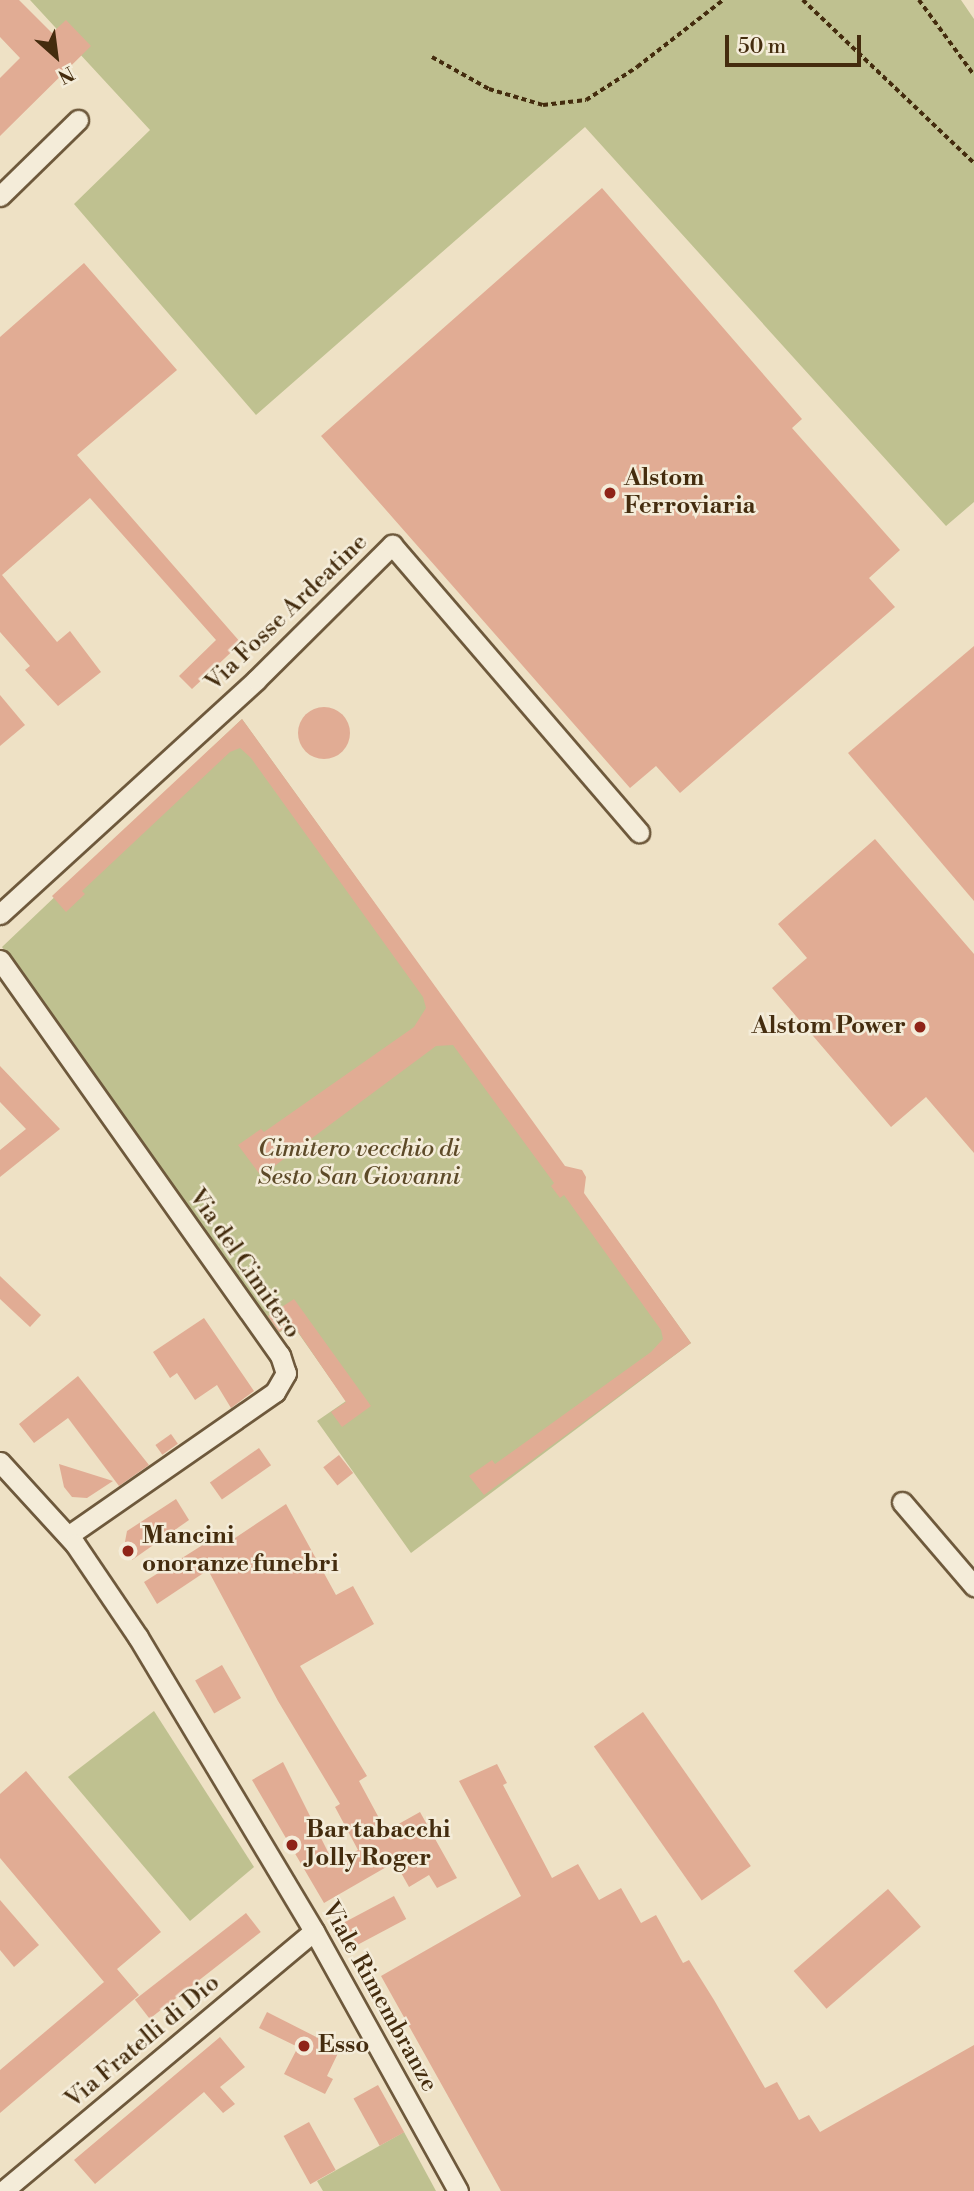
<!DOCTYPE html>
<html>
<head>
<meta charset="utf-8">
<style>
  body { margin:0 }
  #map { position:relative; width:974px; height:2191px; overflow:hidden; background:#eee1c5; font-family:"Libre Bodoni",serif }
  div>[style] { position:absolute }
  .green>* { inset:0; background:#bfc190 }
  .building>* { inset:0; background:#e1ac94; transform-origin:0 0 }
  .round { border-radius:50% }
  .path>* { height:3.5px; margin-top:-1.75px; transform-origin:0; background:repeating-linear-gradient(90deg,#442c0e 0 5px,transparent 0 8.5px) }
  .roads { filter:drop-shadow(2px 0 #6e593c) drop-shadow(-2px 0 #6e593c) drop-shadow(0 2px #6e593c) drop-shadow(0 -2px #6e593c) }
  .minor>* { height:19px; margin:-9.5px; padding:0 9.5px; transform-origin:9.5px; border-radius:9.5px; background:#f4ecd9 }
  .dots>* { width:19px; height:19px; translate:-50% -50%; box-sizing:border-box; border:4px solid #f4ecd9; border-radius:50% }
  span { translate:-50% -50%; white-space:nowrap; text-align:center; line-height:1.15; -webkit-text-stroke:5px #f4ecd9; paint-order:stroke }
  .poi-label { font-size:24px; color:#442c0e; font-weight:700 }
  .left { translate:0 -50%; text-align:left }
  .right { translate:-100% -50%; text-align:right }
  .street-label { font-size:24px; color:#442c0e }
  .park-label { font-size:24px; color:#5d4a28; font-style:italic }
  .north { position:absolute; left:21px; top:21px; width:70px; height:70px; -webkit-text-stroke:5px #f4ecd9; paint-order:stroke; rotate:152deg; font-size:19px; font-weight:700; line-height:28px; text-align:center; color:#442c0e }
  .north::after { content:''; display:block; margin:auto; width:24px; height:32px; background:#442c0e; clip-path:polygon(50% 0,100% 100%,50% 72%,0 100%) }
  .scale { position:absolute; left:725px; top:35px; width:136px; height:32px; box-sizing:border-box; border:4px solid #442c0e; border-top:0; padding-left:9px; font-size:21px; line-height:24px; white-space:nowrap; color:#442c0e; -webkit-text-stroke:5px #f4ecd9; paint-order:stroke }
</style>
</head>
<body>
<div id="map">
  <div class="green">
    <div style="clip-path:polygon(30px 0,961px 0,974px 19px,974px 502px,946px 526px,585px 127px,256px 415px,74px 204px,150px 130px)"></div>
    <div style="clip-path:polygon(242px 719px,691px 1343px,411px 1553px,317px 1421px,346px 1401px,292px 1324px,276px 1335px,2px 947px)"></div>
    <div style="clip-path:polygon(154px 1711px,254px 1867px,190px 1921px,68px 1777px)"></div>
    <div style="clip-path:polygon(404px 2132px,436px 2191px,323px 2191px,317px 2181px)"></div>
  </div>
  <div class="building">
    <div style="clip-path:polygon(0 0,19px 0,52px 33px,66px 20px,91px 46px,0 136px,0 78px,20px 58px,0 37px)"></div>
    <div style="clip-path:polygon(602px 188px,802px 419px,792px 428px,900px 550px,869px 578px,895px 607px,680px 793px,656px 766px,630px 788px,321px 436px)"></div>
    <div style="clip-path:polygon(84px 263px,177px 370px,77px 455px,241px 643px,192px 689px,179px 676px,216px 640px,90px 498px,2px 575px,57px 642px,70px 631px,101px 672px,58px 706px,25px 670px,30px 666px,0 632px,0 337px)"></div>
    <div style="clip-path:polygon(974px 646px,974px 901px,848px 753px)"></div>
    <div style="clip-path:polygon(0 695px,25px 725px,0 746px)"></div>
    <div class="round" style="left:298px;top:707px;width:52px;height:52px"></div>
    <div style="clip-path:polygon(242px 719px,565px 1166px,582px 1170px,586px 1177px,584px 1193px,691px 1343px,484px 1495px,469px 1476px,492px 1460px,495px 1464px,651px 1352px,663px 1339px,661px 1330px,564px 1195px,560px 1198px,551px 1186px,554px 1183px,453px 1045px,436px 1046px,261px 1176px,238px 1145px,261px 1129px,264px 1132px,414px 1027px,426px 1008px,423px 997px,251px 758px,240px 748px,230px 752px,82px 891px,85px 894px,66px 912px,52px 896px)"></div>
    <div style="clip-path:polygon(875px 839px,974px 954px,974px 1153px,926px 1097px,891px 1127px,772px 988px,807px 958px,778px 924px)"></div>
    <div style="clip-path:polygon(0 1066px,60px 1129px,0 1177px,0 1150px,26px 1129px,0 1102px)"></div>
    <div style="clip-path:polygon(0 1276px,41px 1315px,30px 1327px,0 1299px)"></div>
    <div style="clip-path:polygon(294px 1299px,371px 1406px,342px 1427px,331px 1412px,346px 1402px,292px 1323px,279px 1332px,268px 1316px)"></div>
    <div style="clip-path:polygon(204px 1318px,254px 1391px,231px 1408px,217px 1385px,195px 1400px,177px 1373px,170px 1378px,153px 1352px)"></div>
    <div style="clip-path:polygon(78px 1376px,149px 1465px,119px 1486px,68px 1418px,34px 1443px,19px 1424px)"></div>
    <div style="left:171px;top:1434px;width:12px;height:19px;rotate:55deg"></div>
    <div style="left:259px;top:1448px;width:21px;height:60px;rotate:55deg"></div>
    <div style="left:339px;top:1455px;width:23px;height:20px;rotate:52deg"></div>
    <div style="clip-path:polygon(59px 1464px,113px 1481px,87px 1498px,72px 1497px,64px 1487px)"></div>
    <div style="clip-path:polygon(176px 1499px,189px 1520px,132px 1560px,124px 1547px,127px 1531px)"></div>
    <div style="clip-path:polygon(286px 1504px,336px 1595px,353px 1586px,374px 1624px,300px 1666px,367px 1776px,359px 1781px,386px 1831px,420px 1812px,457px 1878px,437px 1888px,429px 1875px,409px 1887px,395px 1862px,324px 1903px,252px 1780px,283px 1762px,334px 1864px,358px 1850px,335px 1807px,340px 1804px,278px 1701px,208px 1570px,157px 1604px,144px 1582px,228px 1529px,235px 1538px)"></div>
    <div style="left:222px;top:1665px;width:38px;height:31px;rotate:60deg"></div>
    <div style="left:643px;top:1712px;width:188px;height:60px;rotate:55deg"></div>
    <div style="clip-path:polygon(497px 1764px,507px 1783px,503px 1785px,552px 1878px,578px 1864px,599px 1900px,621px 1888px,641px 1923px,656px 1915px,683px 1963px,689px 1960px,714px 2000px,765px 2088px,777px 2082px,799px 2120px,809px 2115px,820px 2132px,974px 2045px,974px 2191px,501px 2191px,381px 1976px,521px 1896px,459px 1781px)"></div>
    <div style="clip-path:polygon(26px 1771px,161px 1932px,117px 1969px,139px 1995px,0 2113px,0 2070px,104px 1982px,0 1858px,0 1794px)"></div>
    <div style="left:888px;top:1889px;width:50px;height:125px;rotate:49deg"></div>
    <div style="left:394px;top:1896px;width:26px;height:56px;rotate:62deg"></div>
    <div style="clip-path:polygon(0 1900px,39px 1945px,14px 1967px,0 1950px)"></div>
    <div style="left:246px;top:1913px;width:24px;height:141px;rotate:52deg"></div>
    <div style="clip-path:polygon(267px 2012px,340px 2049px,327px 2076px,333px 2079px,325px 2094px,284px 2074px,298px 2047px,259px 2028px)"></div>
    <div style="clip-path:polygon(220px 2037px,245px 2067px,220px 2087px,235px 2104px,223px 2113px,204px 2092px,95px 2184px,74px 2160px)"></div>
    <div style="left:378px;top:2085px;width:54px;height:28px;rotate:61deg"></div>
    <div style="left:309px;top:2122px;width:55px;height:29px;rotate:61deg"></div>
  </div>
  <div class="path">
    <div style="left:803px;top:0;width:236px;rotate:43.6deg"></div>
    <div style="left:919px;top:0;width:93px;rotate:53.7deg"></div>
    <div style="left:432px;top:57px;width:65px;rotate:29.3deg"></div>
    <div style="left:489px;top:89px;width:56px;rotate:16.5deg"></div>
    <div style="left:543px;top:105px;width:43px;rotate:-6.6deg"></div>
    <div style="left:586px;top:100px;width:61px;rotate:-32.9deg"></div>
    <div style="left:637px;top:67px;width:109px;rotate:-37.9deg"></div>
  </div>
  <div class="roads">
    <div class="minor">
      <div style="left:0;top:196px;width:109px;rotate:-44.3deg"></div>
      <div style="left:0;top:914px;width:347px;rotate:-42.4deg"></div>
      <div style="left:256px;top:680px;width:192px;rotate:-44.8deg"></div>
      <div style="left:392px;top:545px;width:379px;rotate:49.3deg"></div>
      <div style="left:0;top:960px;width:484px;rotate:54.7deg"></div>
      <div style="left:280px;top:1355px;width:19px;rotate:72deg"></div>
      <div style="left:286px;top:1373px;width:22px;rotate:120deg"></div>
      <div style="left:275px;top:1392px;width:252px;rotate:145.2deg"></div>
      <div style="left:0;top:1462px;width:111px;rotate:47.6deg"></div>
      <div style="left:75px;top:1544px;width:112px;rotate:55.9deg"></div>
      <div style="left:138px;top:1637px;width:343px;rotate:59.1deg"></div>
      <div style="left:314px;top:1931px;width:297px;rotate:61deg"></div>
      <div style="left:902px;top:1502px;width:111px;rotate:49.4deg"></div>
      <div style="left:3px;top:2191px;width:405px;rotate:-39.9deg"></div>
    </div>
  </div>
  <div class="dots">
    <div style="left:610px;top:493px;background:#8f2418"></div>
    <div style="left:920px;top:1027px;background:#8f2418"></div>
    <div style="left:128px;top:1551px;background:#8f2418"></div>
    <div style="left:292px;top:1845px;background:#8f2418"></div>
    <div style="left:304px;top:2046px;background:#8f2418"></div>
  </div>
  <div class="poi-label">
    <span class="left" style="left:624px;top:493px">Alstom<br>Ferroviaria</span>
    <span class="right" style="left:906px;top:1027px">Alstom Power</span>
    <span class="left" style="left:142px;top:1551px">Mancini<br>onoranze funebri</span>
    <span class="left" style="left:306px;top:1845px">Bar tabacchi<br>Jolly Roger</span>
    <span class="left" style="left:318px;top:2046px">Esso</span>
  </div>
  <div class="street-label">
    <span style="left:287px;top:613px;rotate:-44deg">Via Fosse Ardeatine</span>
    <span style="left:244px;top:1264px;rotate:55deg">Via del Cimitero</span>
    <span style="left:379px;top:1997px;rotate:61deg">Viale Rimembranze</span>
    <span style="left:143px;top:2042px;rotate:-40deg">Via Fratelli di Dio</span>
  </div>
  <div class="park-label">
    <span style="left:359px;top:1164px">Cimitero vecchio di<br>Sesto San Giovanni</span>
  </div>
  <div class="north">N</div>
  <div class="scale">50 m</div>
</div>
</body>
</html>
